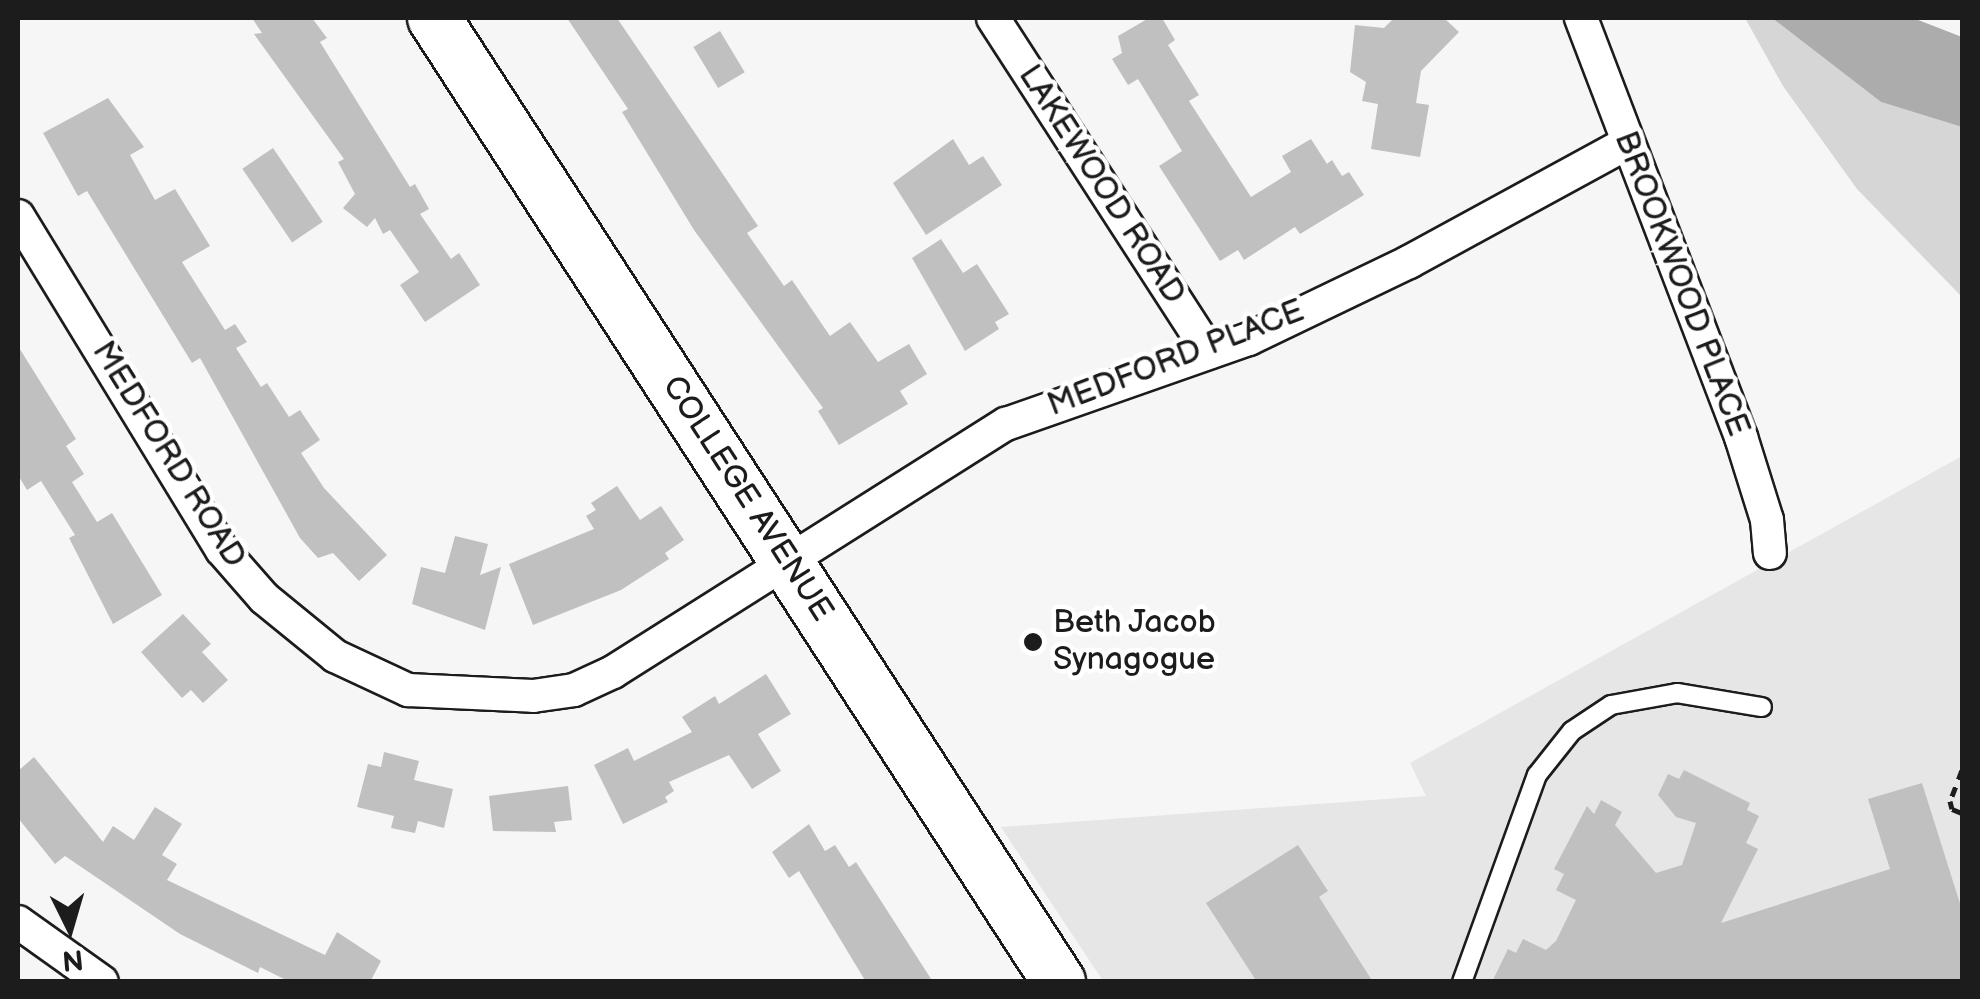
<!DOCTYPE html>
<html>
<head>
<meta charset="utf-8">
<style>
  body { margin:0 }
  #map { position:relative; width:1980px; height:999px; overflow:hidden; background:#f6f6f6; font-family:"Balsamiq Sans",sans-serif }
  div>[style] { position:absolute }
  .built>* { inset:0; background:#e6e6e6 }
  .green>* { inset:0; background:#d6d6d6 }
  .water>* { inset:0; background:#acacac }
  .building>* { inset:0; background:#c0c0c0; transform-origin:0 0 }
  .path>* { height:5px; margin-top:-2.5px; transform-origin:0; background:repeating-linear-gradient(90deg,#1c1c1c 0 10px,transparent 0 18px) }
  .roads { filter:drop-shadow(2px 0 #1c1c1c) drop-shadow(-2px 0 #1c1c1c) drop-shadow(0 2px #1c1c1c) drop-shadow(0 -2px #1c1c1c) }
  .lane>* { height:18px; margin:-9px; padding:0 9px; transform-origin:9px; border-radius:9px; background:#fff }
  .street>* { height:32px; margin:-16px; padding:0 16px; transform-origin:16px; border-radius:16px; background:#fff }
  .primary>* { height:52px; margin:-26px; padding:0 26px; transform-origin:26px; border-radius:26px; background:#fff }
  .dots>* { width:28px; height:28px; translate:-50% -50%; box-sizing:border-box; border:5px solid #fff; border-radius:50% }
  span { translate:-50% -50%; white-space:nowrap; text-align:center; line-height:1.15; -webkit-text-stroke:9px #fff; paint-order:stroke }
  .street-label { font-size:32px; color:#1c1c1c }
  .poi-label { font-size:32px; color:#1c1c1c }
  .left { translate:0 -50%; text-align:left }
  .frame { position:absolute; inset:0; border:20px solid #1c1c1c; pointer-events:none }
  .north { position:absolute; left:20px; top:879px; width:100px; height:100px; -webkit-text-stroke:8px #fff; paint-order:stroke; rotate:175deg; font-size:28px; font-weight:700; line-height:40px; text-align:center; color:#1c1c1c }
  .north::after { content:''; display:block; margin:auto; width:35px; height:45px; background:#1c1c1c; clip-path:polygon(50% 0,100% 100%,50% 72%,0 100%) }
</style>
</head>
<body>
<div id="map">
  <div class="built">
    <div style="clip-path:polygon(1962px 456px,1962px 981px,1103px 981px,1001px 827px,1426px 796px,1410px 763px)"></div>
  </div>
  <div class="green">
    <div style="clip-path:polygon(1745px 18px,1772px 18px,1881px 102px,1962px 127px,1962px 297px,1857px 189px,1783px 86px)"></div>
  </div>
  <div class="water">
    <div style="clip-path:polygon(1772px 18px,1913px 18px,1962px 37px,1962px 127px,1881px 102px)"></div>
  </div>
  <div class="building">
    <div style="clip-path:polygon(252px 18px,312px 18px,327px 38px,320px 42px,410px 187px,415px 184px,429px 209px,420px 214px,451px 259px,459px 253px,480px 285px,425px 322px,400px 285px,419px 272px,390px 230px,383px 234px,375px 218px,367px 227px,343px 208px,355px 194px,338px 162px,344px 159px,254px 34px,262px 33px)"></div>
    <div style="clip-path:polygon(567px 18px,617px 18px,758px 226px,747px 233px,784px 286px,792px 280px,830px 336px,850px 322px,878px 362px,909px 344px,927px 374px,900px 391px,908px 404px,839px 445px,818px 411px,823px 408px,694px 230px,622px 112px,628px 109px)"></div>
    <div style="clip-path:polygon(1149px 18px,1162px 18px,1175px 40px,1168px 45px,1199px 95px,1189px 101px,1251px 197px,1291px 172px,1282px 156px,1311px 139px,1327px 164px,1332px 160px,1342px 176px,1349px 172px,1364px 195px,1300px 234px,1295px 227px,1244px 260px,1238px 250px,1220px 261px,1159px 166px,1182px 151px,1138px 79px,1128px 85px,1112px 59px,1122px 53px,1118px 36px)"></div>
    <div style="clip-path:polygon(1394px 18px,1444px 18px,1459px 32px,1421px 71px,1416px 103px,1429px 105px,1420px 157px,1371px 149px,1378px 104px,1362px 101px,1366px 82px,1350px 72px,1355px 25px,1384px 28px)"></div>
    <div style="left:720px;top:31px;width:48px;height:31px;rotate:59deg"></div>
    <div style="clip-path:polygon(108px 98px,144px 147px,130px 155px,155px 200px,175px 189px,210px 246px,182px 262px,225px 330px,235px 324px,247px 342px,236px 348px,261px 387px,267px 383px,289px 417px,300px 410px,320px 440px,301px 453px,324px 488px,387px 555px,359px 581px,333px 553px,318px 558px,300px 538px,200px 358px,192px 363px,87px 191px,78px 196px,43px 133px)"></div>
    <div style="clip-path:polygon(953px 139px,969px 165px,983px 156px,1002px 185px,926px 235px,893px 183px)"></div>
    <div style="left:273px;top:148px;width:89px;height:37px;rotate:56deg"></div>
    <div style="clip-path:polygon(941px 239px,963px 273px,977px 264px,1009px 314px,995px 322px,999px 329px,965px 351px,912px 258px)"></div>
    <div style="clip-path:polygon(18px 346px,76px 439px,66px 446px,84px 474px,72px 482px,97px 522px,112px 513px,162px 595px,113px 624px,69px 538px,75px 535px,41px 481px,27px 490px,18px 475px)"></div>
    <div style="clip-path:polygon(617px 486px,640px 520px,661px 506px,684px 540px,665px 553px,669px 559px,621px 590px,533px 625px,509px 564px,594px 529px,586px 516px,596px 510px,591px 503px)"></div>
    <div style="clip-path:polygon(455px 536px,488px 544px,480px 575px,501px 567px,485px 630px,412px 604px,421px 567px,445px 573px)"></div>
    <div style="clip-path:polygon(183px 614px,211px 644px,202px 652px,228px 680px,203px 703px,191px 690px,182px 698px,141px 652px)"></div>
    <div style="clip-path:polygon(766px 674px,791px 714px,758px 734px,781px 771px,752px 789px,729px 755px,669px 782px,674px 791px,665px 797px,668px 802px,623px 824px,594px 765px,628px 748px,634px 761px,692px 732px,682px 717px,715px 696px,719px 704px)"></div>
    <div style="clip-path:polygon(384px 752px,419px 761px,414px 780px,453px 789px,444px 828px,418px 821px,415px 833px,391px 828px,394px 816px,357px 807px,368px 764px,381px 767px)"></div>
    <div style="clip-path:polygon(34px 757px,103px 842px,113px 826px,134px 840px,155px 807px,182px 824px,162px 855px,177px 864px,167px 880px,325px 955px,337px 932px,381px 961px,370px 982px,290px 982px,260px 967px,258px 973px,180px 934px,65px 856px,55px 864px,18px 818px,18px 771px)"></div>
    <div style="clip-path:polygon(1684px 770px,1750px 803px,1747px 810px,1759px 816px,1746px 843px,1758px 849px,1721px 923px,1890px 869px,1868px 799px,1922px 783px,1962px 910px,1962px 982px,1492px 982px,1508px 949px,1516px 953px,1523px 939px,1546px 950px,1556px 941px,1576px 900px,1556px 890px,1564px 874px,1554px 869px,1587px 806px,1594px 814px,1601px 800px,1622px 812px,1615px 825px,1656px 873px,1682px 865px,1696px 823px,1676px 817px,1658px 795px,1668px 774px,1679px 779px)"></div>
    <div style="clip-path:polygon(568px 786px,572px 820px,554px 822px,556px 832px,493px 831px,489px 796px)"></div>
    <div style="clip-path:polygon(809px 824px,825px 851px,835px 845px,849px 867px,856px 862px,933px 982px,866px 982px,799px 871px,789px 878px,772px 852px)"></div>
    <div style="clip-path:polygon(1298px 845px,1328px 891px,1319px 897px,1373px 982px,1257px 982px,1206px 903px)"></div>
  </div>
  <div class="path">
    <div style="left:1962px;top:770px;width:33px;rotate:111deg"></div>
    <div style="left:1950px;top:801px;width:8px;rotate:76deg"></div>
    <div style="left:1952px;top:809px;width:11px;rotate:22deg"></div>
  </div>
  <div class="roads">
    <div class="lane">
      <div style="left:1462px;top:982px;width:220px;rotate:-70.1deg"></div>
      <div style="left:1537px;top:775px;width:56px;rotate:-51.5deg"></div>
      <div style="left:1572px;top:731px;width:47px;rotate:-33.7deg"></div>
      <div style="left:1611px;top:705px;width:67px;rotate:-10.3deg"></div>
      <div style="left:1677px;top:693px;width:86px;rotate:9.4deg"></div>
    </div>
    <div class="street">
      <div style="left:993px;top:18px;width:398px;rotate:57.1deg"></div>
      <div style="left:1581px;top:18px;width:449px;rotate:69.1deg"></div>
      <div style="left:1741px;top:437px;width:87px;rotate:72.6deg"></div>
      <div style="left:1767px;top:520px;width:33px;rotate:85deg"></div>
      <div style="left:18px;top:216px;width:391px;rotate:58.6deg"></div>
      <div style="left:222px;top:550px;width:64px;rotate:48.8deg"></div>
      <div style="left:264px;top:598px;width:92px;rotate:39.2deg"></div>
      <div style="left:335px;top:656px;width:81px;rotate:25deg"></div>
      <div style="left:408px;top:690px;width:125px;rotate:2.7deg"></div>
      <div style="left:533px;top:696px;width:41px;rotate:-8.3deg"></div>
      <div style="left:574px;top:690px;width:43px;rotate:-24.8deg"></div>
      <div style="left:613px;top:672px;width:465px;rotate:-32.3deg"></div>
      <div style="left:1006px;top:424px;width:257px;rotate:-19.3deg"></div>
      <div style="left:1249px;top:339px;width:178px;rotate:-25.7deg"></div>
      <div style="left:1409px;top:262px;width:248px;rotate:-28.6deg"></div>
      <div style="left:18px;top:922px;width:103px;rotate:35.5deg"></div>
    </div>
    <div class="primary">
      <div style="left:434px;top:18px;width:1149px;rotate:57.04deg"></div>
    </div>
  </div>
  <div class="dots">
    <div style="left:1033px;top:642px;background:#1c1c1c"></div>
  </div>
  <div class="street-label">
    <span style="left:1101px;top:185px;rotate:57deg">LAKEWOOD ROAD</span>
    <span style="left:1681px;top:284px;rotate:69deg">BROOKWOOD PLACE</span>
    <span style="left:1176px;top:359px;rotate:-21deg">MEDFORD PLACE</span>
    <span style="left:168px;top:455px;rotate:58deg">MEDFORD ROAD</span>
    <span style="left:747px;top:499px;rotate:57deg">COLLEGE AVENUE</span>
  </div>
  <div class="poi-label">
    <span class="left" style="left:1053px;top:642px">Beth Jacob<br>Synagogue</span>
  </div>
  <div class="frame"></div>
  <div class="north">N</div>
</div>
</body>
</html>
